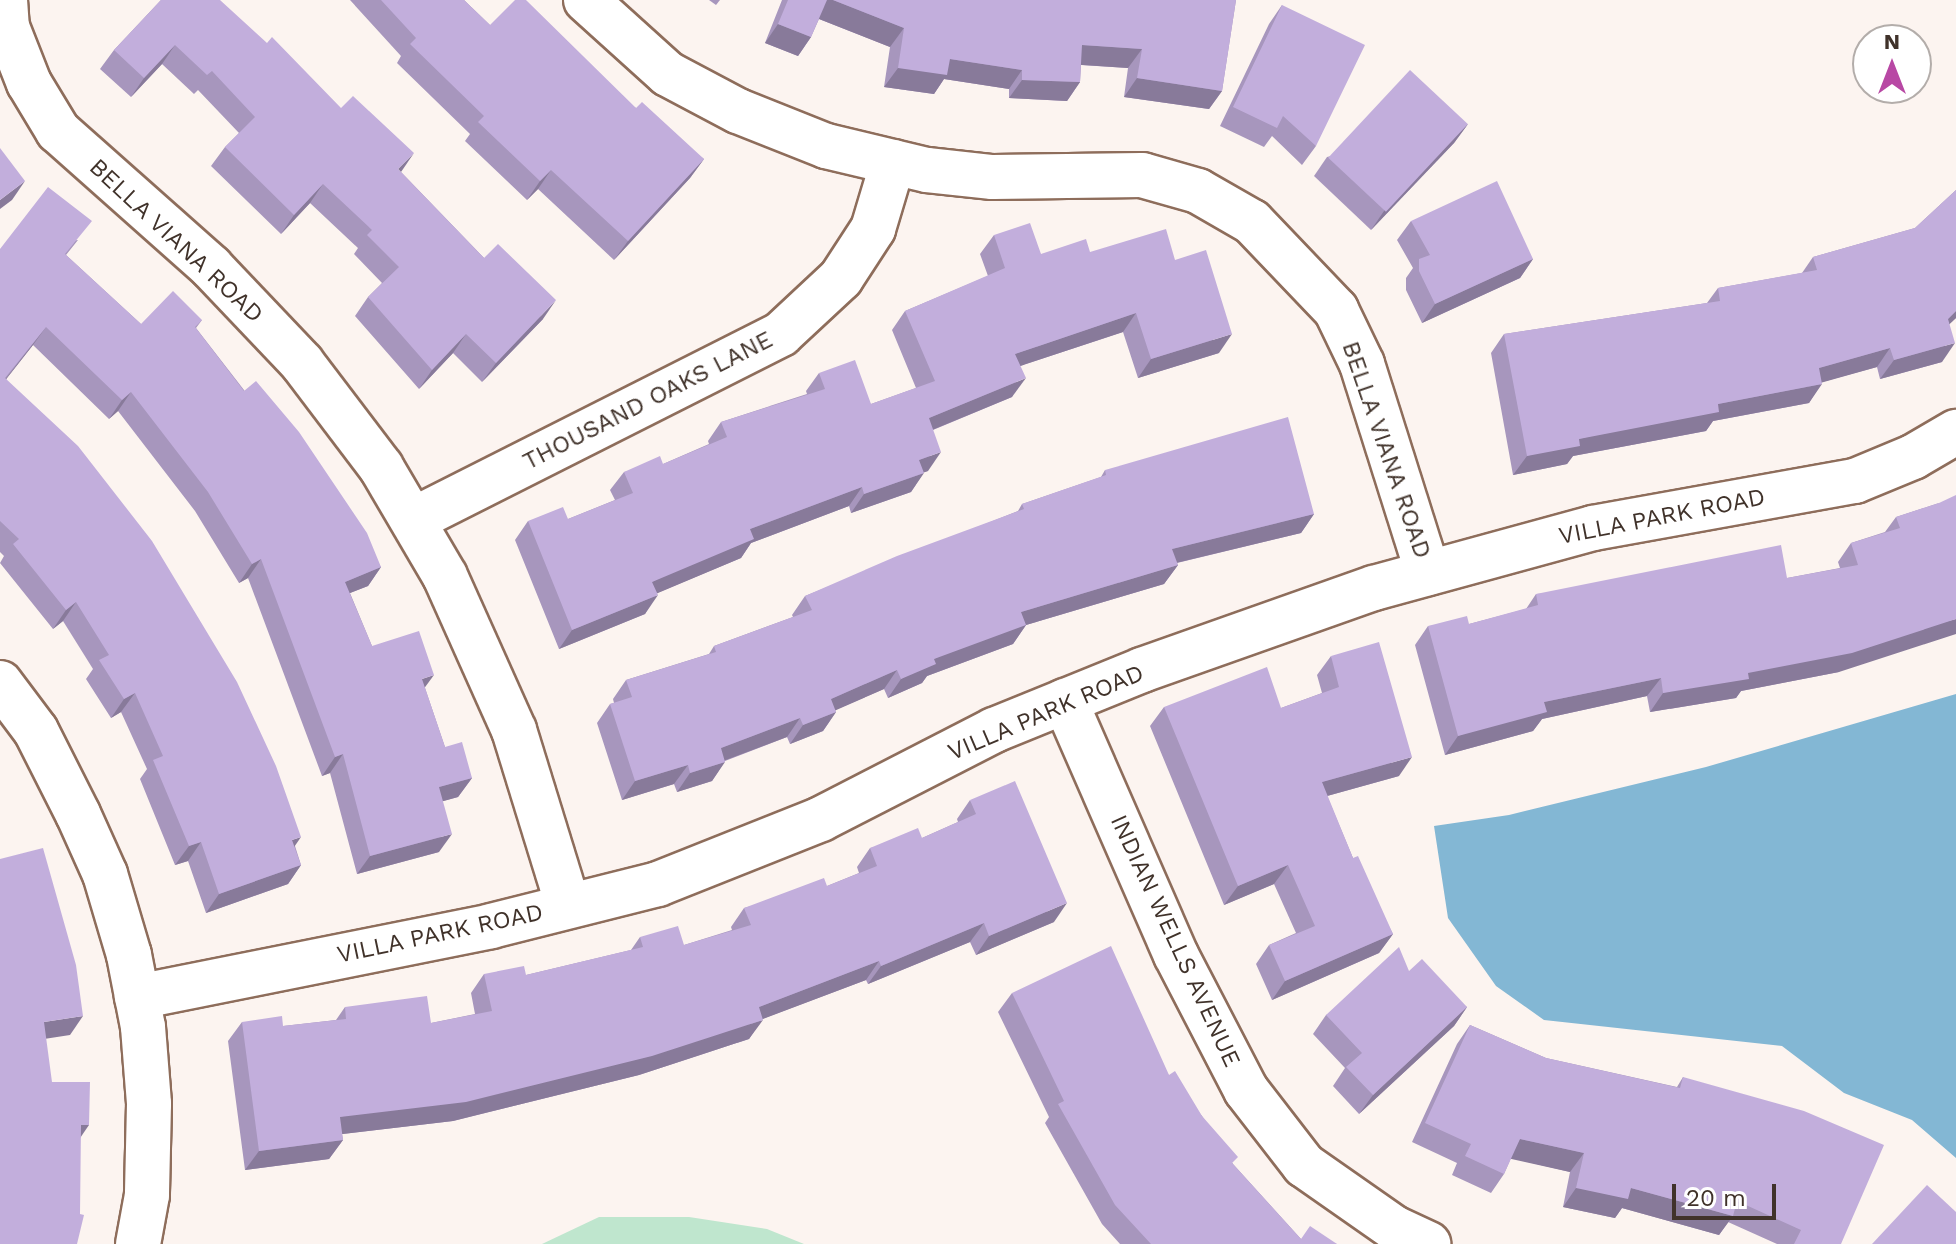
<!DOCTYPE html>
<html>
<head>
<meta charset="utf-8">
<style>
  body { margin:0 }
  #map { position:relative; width:1956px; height:1244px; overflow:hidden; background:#fcf4f0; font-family:"Work Sans",sans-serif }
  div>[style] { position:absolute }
  .green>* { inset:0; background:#bfe6ce }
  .water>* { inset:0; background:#83b7d4 }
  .roads { filter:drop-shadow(2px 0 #8e6d5b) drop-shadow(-2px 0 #8e6d5b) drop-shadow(0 2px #8e6d5b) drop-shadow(0 -2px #8e6d5b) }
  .minor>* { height:44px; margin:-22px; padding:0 22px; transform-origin:22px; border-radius:22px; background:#fff }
  .wall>* { inset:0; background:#a796bd }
  .shaded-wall>* { inset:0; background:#887a9a }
  .building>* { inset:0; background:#c2aedc; transform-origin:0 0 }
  span { translate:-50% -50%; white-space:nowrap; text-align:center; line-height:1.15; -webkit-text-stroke:6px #fff; paint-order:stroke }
  .street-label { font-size:24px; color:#40322a }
  .north { position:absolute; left:1852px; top:24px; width:80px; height:80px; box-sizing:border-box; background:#fff; border:2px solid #b3adaa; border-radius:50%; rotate:0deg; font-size:22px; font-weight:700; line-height:32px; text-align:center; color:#40322a }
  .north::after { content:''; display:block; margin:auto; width:28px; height:36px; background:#b848a4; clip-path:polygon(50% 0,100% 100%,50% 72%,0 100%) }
  .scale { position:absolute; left:1672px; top:1184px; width:104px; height:36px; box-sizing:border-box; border:4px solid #40322a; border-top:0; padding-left:10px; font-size:24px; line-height:28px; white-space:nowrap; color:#40322a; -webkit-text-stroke:6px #fff; paint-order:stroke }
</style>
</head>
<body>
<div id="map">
  <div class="green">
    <div style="clip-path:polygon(599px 1217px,689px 1217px,767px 1229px,804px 1244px,542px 1244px)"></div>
  </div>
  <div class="water">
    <div style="clip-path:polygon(1956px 694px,1956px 1158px,1912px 1120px,1844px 1093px,1782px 1046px,1544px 1020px,1496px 986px,1448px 918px,1434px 826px,1509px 815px,1706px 767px)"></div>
  </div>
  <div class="roads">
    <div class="minor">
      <div style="left:5px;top:0;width:27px;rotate:86deg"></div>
      <div style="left:7px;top:27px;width:60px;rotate:68.6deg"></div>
      <div style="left:29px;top:83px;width:56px;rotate:58.9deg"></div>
      <div style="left:58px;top:131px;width:205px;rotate:41.6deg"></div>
      <div style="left:211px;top:267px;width:132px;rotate:46.5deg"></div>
      <div style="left:302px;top:363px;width:131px;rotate:52.8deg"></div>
      <div style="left:381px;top:467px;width:126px;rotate:59.6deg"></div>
      <div style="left:445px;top:576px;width:169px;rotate:65.9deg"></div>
      <div style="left:514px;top:730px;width:184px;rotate:72.9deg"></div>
      <div style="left:586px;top:0;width:110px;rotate:42.1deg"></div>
      <div style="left:668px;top:74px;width:79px;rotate:27.9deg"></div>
      <div style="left:738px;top:111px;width:95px;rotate:21.7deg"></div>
      <div style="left:826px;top:146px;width:104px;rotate:13.4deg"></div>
      <div style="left:927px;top:170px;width:66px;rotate:6.1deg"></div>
      <div style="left:993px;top:177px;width:149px;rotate:-0.8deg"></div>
      <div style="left:1142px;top:175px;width:58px;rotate:15.9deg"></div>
      <div style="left:1198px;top:191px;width:62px;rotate:29.9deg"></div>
      <div style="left:1252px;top:222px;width:122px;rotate:46.3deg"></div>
      <div style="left:1336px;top:310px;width:60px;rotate:64.3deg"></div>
      <div style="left:1362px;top:364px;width:219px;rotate:72.5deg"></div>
      <div style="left:413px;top:520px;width:412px;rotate:-26.8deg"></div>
      <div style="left:781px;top:334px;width:82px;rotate:-43deg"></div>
      <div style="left:841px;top:278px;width:59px;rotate:-56.9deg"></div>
      <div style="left:873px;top:229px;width:70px;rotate:-73.4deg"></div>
      <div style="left:0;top:683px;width:60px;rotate:53.1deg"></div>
      <div style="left:36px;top:731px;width:93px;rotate:63.2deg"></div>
      <div style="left:78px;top:814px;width:66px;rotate:65.8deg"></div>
      <div style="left:105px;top:874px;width:84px;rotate:73.5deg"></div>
      <div style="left:129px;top:955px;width:73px;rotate:79deg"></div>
      <div style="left:143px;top:1027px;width:77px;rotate:85.5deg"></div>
      <div style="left:149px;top:1104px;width:91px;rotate:91.3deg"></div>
      <div style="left:147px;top:1195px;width:50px;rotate:100.4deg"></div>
      <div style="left:1065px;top:701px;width:277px;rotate:66.4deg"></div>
      <div style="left:1176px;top:955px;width:152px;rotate:62.6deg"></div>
      <div style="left:1246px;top:1090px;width:95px;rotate:52.3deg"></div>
      <div style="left:1304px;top:1165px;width:110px;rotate:35deg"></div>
      <div style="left:1394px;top:1228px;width:38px;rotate:25deg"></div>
      <div style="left:137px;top:997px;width:361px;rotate:-11.3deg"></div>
      <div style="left:491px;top:926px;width:172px;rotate:-14.1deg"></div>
      <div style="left:658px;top:884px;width:175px;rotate:-21.7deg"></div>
      <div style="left:821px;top:819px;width:195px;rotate:-27.2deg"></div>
      <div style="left:994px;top:730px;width:160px;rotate:-22.1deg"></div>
      <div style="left:1142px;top:670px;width:246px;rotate:-19.5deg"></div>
      <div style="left:1374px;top:588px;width:227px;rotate:-15.3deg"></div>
      <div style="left:1593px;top:528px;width:266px;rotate:-10.2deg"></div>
      <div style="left:1855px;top:481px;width:63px;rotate:-22.5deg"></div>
      <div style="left:1913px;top:457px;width:50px;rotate:-30.2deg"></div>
    </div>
  </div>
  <div class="wall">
    <div style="clip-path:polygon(161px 0,401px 172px,543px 319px,482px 382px,453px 353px,419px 389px,355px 316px,368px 297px,382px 283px,354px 254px,358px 248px,310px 203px,281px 234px,211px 166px,225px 147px,239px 133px,198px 90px,194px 94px,162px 64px,131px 97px,100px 69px,114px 50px)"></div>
    <div style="clip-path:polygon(350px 0,464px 0,490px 25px,636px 108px,704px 159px,690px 178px,614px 260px,538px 189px,527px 200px,465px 141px,470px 134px,397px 63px,401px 56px)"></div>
    <div style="clip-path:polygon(709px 0,720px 0,716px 5px)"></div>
    <div style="clip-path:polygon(782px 0,1236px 0,1222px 91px,1209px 109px,1124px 97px,1128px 68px,1081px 65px,1080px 82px,1067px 101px,1009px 98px,1009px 89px,944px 79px,934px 94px,884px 87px,890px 47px,819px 19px,811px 37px,798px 56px,765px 43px)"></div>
    <div style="clip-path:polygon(1282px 5px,1316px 146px,1302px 165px,1272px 136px,1264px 147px,1220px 126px,1269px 24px)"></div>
    <div style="clip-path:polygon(1468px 124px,1454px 143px,1371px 230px,1314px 176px,1327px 157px)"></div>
    <div style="clip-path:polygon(1956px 190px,1956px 318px,1949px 324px,1942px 362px,1880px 379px,1877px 367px,1822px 382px,1809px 403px,1713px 421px,1706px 431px,1573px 456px,1567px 464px,1513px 475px,1491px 353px,1504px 334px,1707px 303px,1718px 288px,1802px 273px,1813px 257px,1915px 228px)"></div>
    <div style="clip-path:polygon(1411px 221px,1533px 259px,1520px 278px,1422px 323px,1406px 290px,1406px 278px,1413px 268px,1397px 240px)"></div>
    <div style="clip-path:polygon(994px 235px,1041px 254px,1090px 252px,1175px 260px,1219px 353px,1138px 378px,1123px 332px,1020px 366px,1012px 397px,933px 430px,928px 471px,924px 472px,911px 492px,851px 513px,849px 506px,751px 543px,741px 558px,657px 593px,645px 614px,559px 649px,515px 540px,528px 521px,568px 519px,615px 500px,610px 490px,624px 472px,663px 464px,709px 444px,708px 441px,721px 422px,807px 394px,806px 391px,819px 373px,871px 404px,916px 388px,892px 330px,905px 311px,988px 276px,980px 254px)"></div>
    <div style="clip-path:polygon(78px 240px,66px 255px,141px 324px,202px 320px,196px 328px,381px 567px,368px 586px,350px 593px,372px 646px,425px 688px,445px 747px,472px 778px,458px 797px,443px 801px,439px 852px,357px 874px,330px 773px,322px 776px,248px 578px,239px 583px,195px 511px,118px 411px,109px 419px,33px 345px,6px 379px,295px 846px,301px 865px,288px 884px,206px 913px,188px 861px,175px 865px,140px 779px,147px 769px,121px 712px,111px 718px,86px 679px,93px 669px,63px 621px,53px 629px,0 563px,4px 556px,0 552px,0 249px)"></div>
    <div style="clip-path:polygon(1105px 470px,1314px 514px,1301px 533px,1177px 563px,1178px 565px,1164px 584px,1026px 625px,1013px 644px,927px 676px,922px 683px,888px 698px,884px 689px,835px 710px,836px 712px,823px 731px,790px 744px,787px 737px,725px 761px,712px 781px,677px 792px,674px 784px,622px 800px,597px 723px,610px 704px,614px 703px,613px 699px,626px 680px,709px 654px,714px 646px,793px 617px,792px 615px,805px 596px,1018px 511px,1022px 504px,1101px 477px)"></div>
    <div style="clip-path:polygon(1939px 503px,1839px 672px,1741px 691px,1736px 698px,1650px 712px,1647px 696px,1542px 719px,1533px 731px,1445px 755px,1415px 645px,1428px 626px,1469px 624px,1526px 609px,1536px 594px,1787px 578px,1840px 568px,1838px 562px,1851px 543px,1885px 532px,1896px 517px)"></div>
    <div style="clip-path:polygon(1331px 656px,1399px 776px,1327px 796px,1353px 858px,1393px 934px,1379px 953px,1272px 1000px,1256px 964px,1269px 945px,1296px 933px,1274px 884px,1224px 905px,1150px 726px,1164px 707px,1281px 708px,1322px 693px,1317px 675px)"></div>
    <div style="clip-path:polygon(970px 800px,1054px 922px,976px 955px,970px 942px,868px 984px,866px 980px,762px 1019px,749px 1039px,639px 1075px,453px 1121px,342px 1134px,343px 1140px,329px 1159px,245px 1170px,228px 1041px,242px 1022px,283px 1026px,336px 1020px,345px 1007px,431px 1023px,475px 1014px,471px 993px,484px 974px,526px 975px,631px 950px,640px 937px,684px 945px,732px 930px,731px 927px,744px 908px,827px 886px,859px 873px,857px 867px,870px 848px,922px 838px,958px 822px,957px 819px)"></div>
    <div style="clip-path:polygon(1409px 971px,1467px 1007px,1454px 1026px,1359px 1114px,1333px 1086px,1345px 1068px,1313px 1034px,1326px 1015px)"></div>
    <div style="clip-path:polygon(1012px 993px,1169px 1075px,1202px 1116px,1233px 1164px,1301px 1239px,1337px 1244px,1120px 1244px,1102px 1224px,1045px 1123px,1049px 1117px,998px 1012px)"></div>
    <div style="clip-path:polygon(1470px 1025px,1546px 1058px,1677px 1087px,1683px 1077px,1841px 1244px,1777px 1244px,1728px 1222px,1719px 1235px,1622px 1208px,1615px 1218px,1563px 1207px,1570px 1172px,1511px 1158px,1504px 1174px,1491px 1193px,1452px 1175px,1457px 1163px,1412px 1142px,1457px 1044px)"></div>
  </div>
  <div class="shaded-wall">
    <div style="clip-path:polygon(826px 0,833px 0,904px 28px,890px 47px,814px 17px)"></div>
    <div style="clip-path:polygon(778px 24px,811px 37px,798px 56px,765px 43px)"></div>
    <div style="clip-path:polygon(175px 45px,162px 64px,131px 97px,144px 78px)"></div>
    <div style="clip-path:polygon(1082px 45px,1142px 49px,1128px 68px,1068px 64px)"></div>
    <div style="clip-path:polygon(950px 59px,1022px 70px,1009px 89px,944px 79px,934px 94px,884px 87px,898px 68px)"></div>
    <div style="clip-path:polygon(1137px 78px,1222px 91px,1209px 109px,1124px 97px)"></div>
    <div style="clip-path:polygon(1022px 80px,1080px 82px,1067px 101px,1009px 98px)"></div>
    <div style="clip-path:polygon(1468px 124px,1454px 143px,1371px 230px,1384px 211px)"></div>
    <div style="clip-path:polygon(414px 153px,401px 172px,398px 169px)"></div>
    <div style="clip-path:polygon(704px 159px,690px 178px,614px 260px,628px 241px)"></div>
    <div style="clip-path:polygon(551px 170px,538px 189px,527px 200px,540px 181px)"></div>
    <div style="clip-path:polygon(25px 181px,12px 200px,0 209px,0 200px)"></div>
    <div style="clip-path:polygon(323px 184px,310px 203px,281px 234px,294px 215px)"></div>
    <div style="clip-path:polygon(1533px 259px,1520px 278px,1422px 323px,1435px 304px)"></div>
    <div style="clip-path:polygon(556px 300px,543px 319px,482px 382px,496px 363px)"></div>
    <div style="clip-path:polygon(1956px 311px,1956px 318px,1935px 338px,1948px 319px)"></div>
    <div style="clip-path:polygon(1136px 313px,1123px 332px,1002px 372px,1015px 354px)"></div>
    <div style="clip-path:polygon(46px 327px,33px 345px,0 387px,0 386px)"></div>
    <div style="clip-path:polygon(466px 334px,453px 353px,419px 389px,432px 370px)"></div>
    <div style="clip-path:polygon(1232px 334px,1219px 353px,1138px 378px,1151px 359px)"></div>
    <div style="clip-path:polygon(1955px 343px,1942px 362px,1880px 379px,1894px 360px)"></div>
    <div style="clip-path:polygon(1890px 348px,1877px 367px,1806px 387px,1819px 368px)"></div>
    <div style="clip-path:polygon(1026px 378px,1012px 397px,915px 437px,929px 418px)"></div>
    <div style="clip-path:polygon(1822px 384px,1809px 403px,1713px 421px,1706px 431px,1573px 456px,1567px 464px,1513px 475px,1527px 456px,1579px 439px,1718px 404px)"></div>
    <div style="clip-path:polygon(131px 392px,118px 411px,109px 419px,122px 400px)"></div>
    <div style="clip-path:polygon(941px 452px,928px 471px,906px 479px,919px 460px)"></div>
    <div style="clip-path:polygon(924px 473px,911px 492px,851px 513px,864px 494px)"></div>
    <div style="clip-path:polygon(862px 487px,849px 506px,751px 543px,741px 558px,639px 601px,652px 582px,750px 529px)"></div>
    <div style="clip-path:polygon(1314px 514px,1301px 533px,1159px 567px,1172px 549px)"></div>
    <div style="clip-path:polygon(261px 559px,248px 578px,239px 583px,252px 564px)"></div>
    <div style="clip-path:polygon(1178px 565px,1164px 584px,1026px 625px,1013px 644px,927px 676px,922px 683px,888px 698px,901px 679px,934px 659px,1021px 612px)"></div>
    <div style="clip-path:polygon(381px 567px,368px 586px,332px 600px,345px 582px)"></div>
    <div style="clip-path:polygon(658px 595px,645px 614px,559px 649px,572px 630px)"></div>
    <div style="clip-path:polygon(76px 602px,63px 621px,53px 629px,66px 610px)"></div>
    <div style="clip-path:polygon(1956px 619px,1956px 634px,1839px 672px,1741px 691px,1736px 698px,1650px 712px,1663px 693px)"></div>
    <div style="clip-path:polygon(897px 670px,884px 689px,818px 718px,831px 699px)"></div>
    <div style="clip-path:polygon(434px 675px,420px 694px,422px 679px)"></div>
    <div style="clip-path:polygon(1661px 678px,1647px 696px,1542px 719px,1533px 731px,1445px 755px,1458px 736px,1544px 702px)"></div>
    <div style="clip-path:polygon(135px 693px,121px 712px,111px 718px,124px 699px)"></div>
    <div style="clip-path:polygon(836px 712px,823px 731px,790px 744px,803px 725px)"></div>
    <div style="clip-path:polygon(800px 718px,787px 737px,707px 767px,721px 748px)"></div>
    <div style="clip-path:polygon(343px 754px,330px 773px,322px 776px,335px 757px)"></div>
    <div style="clip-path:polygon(1412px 757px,1399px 776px,1309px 801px,1322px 782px)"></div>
    <div style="clip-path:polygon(725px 762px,712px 781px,677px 792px,690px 773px)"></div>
    <div style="clip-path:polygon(688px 765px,674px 784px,622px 800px,635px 781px)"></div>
    <div style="clip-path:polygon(472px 778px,458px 797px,426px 806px,439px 787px)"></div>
    <div style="clip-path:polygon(452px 834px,439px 852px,357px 874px,370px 856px)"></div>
    <div style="clip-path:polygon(301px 837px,288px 856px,292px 840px)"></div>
    <div style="clip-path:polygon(201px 842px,188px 861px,175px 865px,189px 846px)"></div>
    <div style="clip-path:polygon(301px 865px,288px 884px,206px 913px,219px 894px)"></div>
    <div style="clip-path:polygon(1288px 865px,1274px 884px,1224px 905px,1238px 886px)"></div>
    <div style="clip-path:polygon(1067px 903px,1054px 922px,976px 955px,989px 936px)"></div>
    <div style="clip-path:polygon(984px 923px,970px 942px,868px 984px,881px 966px)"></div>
    <div style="clip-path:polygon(1393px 934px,1379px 953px,1272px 1000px,1285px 981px)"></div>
    <div style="clip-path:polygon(879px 961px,866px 980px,747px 1025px,763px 1020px,749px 1039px,639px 1075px,453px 1121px,326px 1136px,340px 1117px,759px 1007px)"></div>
    <div style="clip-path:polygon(1467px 1007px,1454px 1026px,1359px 1114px,1373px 1095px)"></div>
    <div style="clip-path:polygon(83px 1016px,70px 1035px,31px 1041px,44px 1022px)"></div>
    <div style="clip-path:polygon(81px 1125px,89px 1125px,76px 1144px)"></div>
    <div style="clip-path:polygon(1520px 1139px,1584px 1153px,1570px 1172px,1507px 1158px)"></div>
    <div style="clip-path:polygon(343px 1140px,329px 1159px,245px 1170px,259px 1151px)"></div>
    <div style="clip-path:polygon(1576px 1188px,1631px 1188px,1733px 1216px,1719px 1235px,1622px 1208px,1615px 1218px,1563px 1207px)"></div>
  </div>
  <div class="building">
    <div style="clip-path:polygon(161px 0,220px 0,267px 43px,272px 37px,341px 108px,353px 96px,414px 153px,398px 169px,484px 258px,498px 244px,556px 300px,496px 363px,466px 334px,432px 370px,368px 297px,399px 267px,367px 235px,372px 230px,323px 184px,294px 215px,225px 147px,255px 117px,212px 71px,207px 75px,175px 45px,144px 78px,114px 50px)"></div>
    <div style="clip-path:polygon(381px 0,464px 0,490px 25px,515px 0,526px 0,636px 108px,642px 102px,704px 159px,628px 241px,551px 170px,540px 181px,478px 122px,484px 116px,410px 44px,416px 38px)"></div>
    <div style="clip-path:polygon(788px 0,827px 0,811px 37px,778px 24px)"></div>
    <div style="clip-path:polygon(833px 0,1236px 0,1222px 91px,1137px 78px,1142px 49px,1082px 45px,1080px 82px,1022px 80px,1022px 70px,950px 59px,947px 75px,898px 68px,904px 28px)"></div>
    <div style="clip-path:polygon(1282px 5px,1365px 45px,1316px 146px,1283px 116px,1277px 128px,1233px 107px)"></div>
    <div style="left:1410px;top:70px;width:79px;height:120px;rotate:43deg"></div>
    <div style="clip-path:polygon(0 148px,25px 181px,0 200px)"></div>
    <div style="clip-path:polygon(1497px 181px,1533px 259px,1435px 304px,1419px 271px,1419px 259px,1430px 255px,1411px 221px)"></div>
    <div style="clip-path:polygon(48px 187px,92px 221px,65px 254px,141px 324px,173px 291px,202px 320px,195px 327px,244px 391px,256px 381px,299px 432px,367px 533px,381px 567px,345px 582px,372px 646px,419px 631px,434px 675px,422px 679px,445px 747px,462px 742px,472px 778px,439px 787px,452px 834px,370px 856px,343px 754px,335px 757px,261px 559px,252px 564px,208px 492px,131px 392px,122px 400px,46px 327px,5px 378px,78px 446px,152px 541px,237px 682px,276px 766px,301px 837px,292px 840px,301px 865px,219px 894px,201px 842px,189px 846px,153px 760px,163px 756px,135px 693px,124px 699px,99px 660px,109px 655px,76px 602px,66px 610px,13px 544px,19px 539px,0 521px,0 249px)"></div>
    <div style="clip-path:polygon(1956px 190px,1956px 311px,1948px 319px,1955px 343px,1894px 360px,1890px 348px,1819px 368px,1822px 384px,1718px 404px,1719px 412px,1579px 439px,1580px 446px,1527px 456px,1504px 334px,1720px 301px,1718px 288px,1817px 270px,1813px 257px,1915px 228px)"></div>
    <div style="clip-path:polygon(1030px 223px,1041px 254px,1086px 239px,1090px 252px,1166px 229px,1175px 260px,1206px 250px,1232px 334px,1151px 359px,1136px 313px,1015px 354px,1026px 378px,929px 418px,941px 452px,919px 460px,924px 473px,864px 494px,862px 487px,750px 529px,754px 539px,652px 582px,658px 595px,572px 630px,528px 521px,563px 507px,568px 519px,633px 493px,624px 472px,660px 456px,663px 464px,727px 437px,721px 422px,825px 389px,819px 373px,855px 360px,871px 404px,935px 381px,905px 311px,1005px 268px,994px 235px)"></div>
    <div style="clip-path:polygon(1288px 417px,1314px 514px,1172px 549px,1178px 565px,1021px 612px,1026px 625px,934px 659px,936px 664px,901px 679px,897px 670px,831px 699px,836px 712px,803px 725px,800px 718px,721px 748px,725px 762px,690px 773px,688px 765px,635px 781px,610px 704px,632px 697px,626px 680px,716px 652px,714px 646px,812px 610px,805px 596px,897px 556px,1024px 509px,1022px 504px,1106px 475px,1105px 470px)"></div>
    <div style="clip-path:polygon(1956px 495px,1956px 619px,1852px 653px,1748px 673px,1749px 679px,1663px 693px,1661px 678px,1544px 702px,1547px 712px,1458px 736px,1428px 626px,1467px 616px,1469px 624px,1538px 605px,1536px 594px,1781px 545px,1787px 578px,1858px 565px,1851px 543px,1900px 528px,1896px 517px,1939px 503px)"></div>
    <div style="clip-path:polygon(1379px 642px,1412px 757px,1322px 782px,1353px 858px,1358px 856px,1393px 934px,1285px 981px,1269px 945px,1315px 926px,1288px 865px,1238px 886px,1164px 707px,1267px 667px,1281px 708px,1339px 687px,1331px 656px)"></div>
    <div style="clip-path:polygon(1015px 781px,1067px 903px,989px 936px,984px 923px,881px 966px,879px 961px,759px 1007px,763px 1020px,652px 1056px,466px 1102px,340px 1117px,343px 1140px,259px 1151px,242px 1022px,282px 1016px,283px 1026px,346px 1019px,345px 1007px,427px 996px,431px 1023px,492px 1011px,484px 974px,524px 966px,526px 975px,643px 947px,640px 937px,678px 926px,684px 945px,751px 925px,744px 908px,824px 878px,827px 886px,877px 866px,870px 848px,918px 828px,922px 838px,976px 814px,970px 800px)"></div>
    <div style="clip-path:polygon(43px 848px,76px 965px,83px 1016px,44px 1022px,52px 1082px,90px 1082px,89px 1125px,81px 1125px,80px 1214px,84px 1215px,77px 1244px,0 1244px,0 859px)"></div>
    <div style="clip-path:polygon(1111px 946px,1169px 1075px,1175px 1071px,1202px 1116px,1238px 1157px,1232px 1163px,1301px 1239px,1310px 1226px,1337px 1244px,1151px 1244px,1115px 1205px,1058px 1104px,1064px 1101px,1012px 993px)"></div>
    <div style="clip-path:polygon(1399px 947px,1409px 971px,1422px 959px,1467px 1007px,1373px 1095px,1346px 1067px,1362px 1053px,1326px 1015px)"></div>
    <div style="clip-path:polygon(1470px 1025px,1546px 1058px,1680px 1088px,1683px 1077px,1804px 1111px,1884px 1145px,1841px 1244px,1794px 1244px,1801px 1230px,1737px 1201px,1733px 1216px,1631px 1188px,1628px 1199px,1576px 1188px,1584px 1153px,1520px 1139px,1504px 1174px,1465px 1156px,1471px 1144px,1425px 1123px)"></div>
    <div style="clip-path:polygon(1927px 1185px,1956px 1212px,1956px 1244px,1872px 1244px)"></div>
  </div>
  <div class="street-label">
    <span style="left:176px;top:241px;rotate:43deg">BELLA VIANA ROAD</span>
    <span style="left:648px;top:401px;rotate:-27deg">THOUSAND OAKS LANE</span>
    <span style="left:1386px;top:450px;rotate:71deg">BELLA VIANA ROAD</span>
    <span style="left:1662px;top:517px;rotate:-11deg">VILLA PARK ROAD</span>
    <span style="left:1046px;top:713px;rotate:-23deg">VILLA PARK ROAD</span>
    <span style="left:440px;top:934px;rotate:-12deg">VILLA PARK ROAD</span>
    <span style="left:1175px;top:941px;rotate:65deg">INDIAN WELLS AVENUE</span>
  </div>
  <div class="north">N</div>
  <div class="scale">20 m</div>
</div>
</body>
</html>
